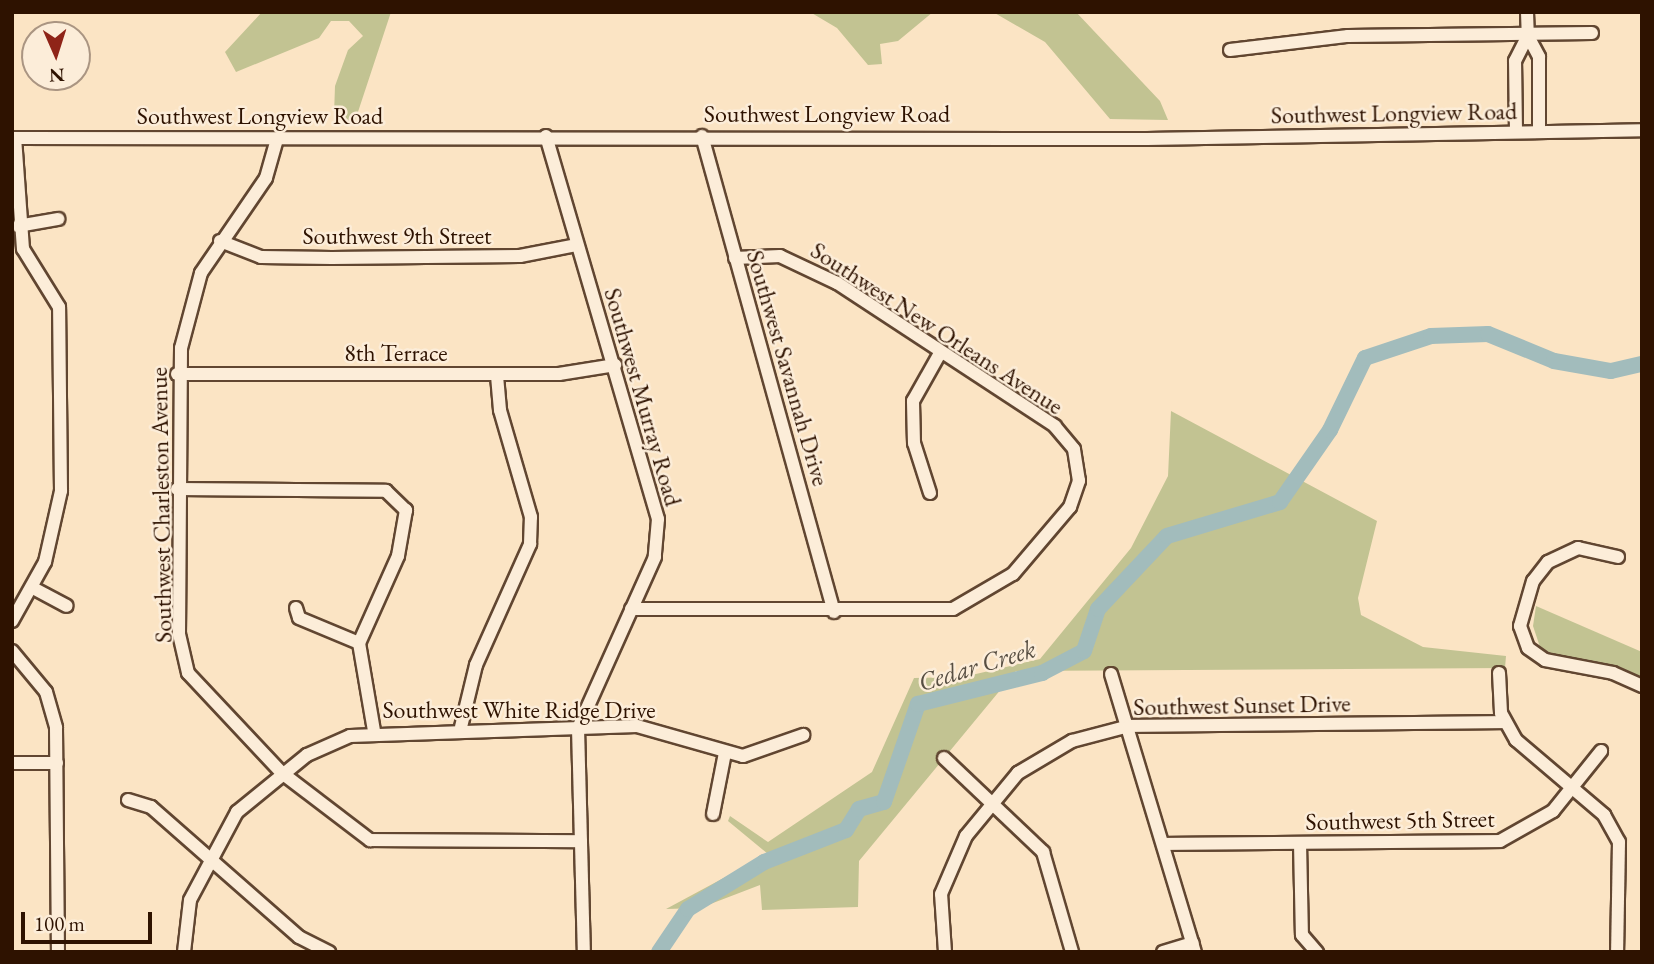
<!DOCTYPE html>
<html>
<head>
<meta charset="utf-8">
<style>
  body { margin:0 }
  #map { position:relative; width:1654px; height:964px; overflow:hidden; background:#fbe4c4; font-family:"EB Garamond",serif }
  div>[style] { position:absolute }
  .green>* { inset:0; background:#c2c392 }
  .river>* { height:16px; margin:-8px; padding:0 8px; transform-origin:8px; border-radius:8px; background:#a2bcbc }
  .roads { filter:drop-shadow(2px 0 #614631) drop-shadow(-2px 0 #614631) drop-shadow(0 2px #614631) drop-shadow(0 -2px #614631) }
  .minor>* { height:12px; margin:-6px; padding:0 6px; transform-origin:6px; border-radius:6px; background:#fcedd9 }
  span { translate:-50% -50%; white-space:nowrap; text-align:center; line-height:1.15; -webkit-text-stroke:5px #fcedd9; paint-order:stroke }
  .street-label { font-size:24px; color:#2e1200 }
  .water-label { font-size:26px; color:#574e42; font-style:italic }
  .frame { position:absolute; inset:0; border:14px solid #2e1200; pointer-events:none }
  .north { position:absolute; left:21px; top:21px; width:70px; height:70px; box-sizing:border-box; background:#fcedd9; border:2px solid #aa9582; border-radius:50%; rotate:177deg; font-size:19px; font-weight:700; line-height:28px; text-align:center; color:#2e1200 }
  .north::after { content:''; display:block; margin:auto; width:24px; height:32px; background:#8f2418; clip-path:polygon(50% 0,100% 100%,50% 72%,0 100%) }
  .scale { position:absolute; left:21px; top:912px; width:131px; height:32px; box-sizing:border-box; border:4px solid #2e1200; border-top:0; padding-left:9px; font-size:21px; line-height:24px; white-space:nowrap; color:#2e1200; -webkit-text-stroke:5px #fcedd9; paint-order:stroke }
</style>
</head>
<body>
<div id="map">
  <div class="green">
    <div style="clip-path:polygon(262px 12px,391px 12px,354px 124px,334px 115px,335px 86px,348px 50px,363px 36px,349px 21px,331px 21px,319px 38px,236px 72px,225px 52px)"></div>
    <div style="clip-path:polygon(810px 12px,933px 12px,898px 41px,880px 44px,882px 64px,868px 65px,837px 28px)"></div>
    <div style="clip-path:polygon(993px 12px,1076px 12px,1160px 101px,1168px 120px,1110px 119px,1045px 42px)"></div>
    <div style="clip-path:polygon(1171px 411px,1377px 521px,1358px 598px,1361px 615px,1423px 647px,1506px 656px,1505px 668px,1016px 671px,859px 861px,858px 907px,762px 910px,760px 885px,700px 908px,666px 909px,768px 854px,728px 821px,730px 816px,768px 842px,872px 772px,914px 678px,963px 677px,1040px 659px,1131px 548px,1168px 476px)"></div>
    <div style="clip-path:polygon(1536px 606px,1642px 652px,1642px 679px,1541px 650px,1533px 626px)"></div>
  </div>
  <div class="river">
    <div style="left:659px;top:952px;width:52px;rotate:-56deg"></div>
    <div style="left:688px;top:909px;width:89px;rotate:-31.7deg"></div>
    <div style="left:764px;top:862px;width:88px;rotate:-21.3deg"></div>
    <div style="left:846px;top:830px;width:25px;rotate:-58deg"></div>
    <div style="left:859px;top:809px;width:26px;rotate:-16deg"></div>
    <div style="left:884px;top:802px;width:104px;rotate:-70.9deg"></div>
    <div style="left:918px;top:704px;width:128px;rotate:-14deg"></div>
    <div style="left:1042px;top:673px;width:47px;rotate:-27.6deg"></div>
    <div style="left:1084px;top:651px;width:44px;rotate:-71.6deg"></div>
    <div style="left:1098px;top:609px;width:100px;rotate:-46.6deg"></div>
    <div style="left:1167px;top:536px;width:118px;rotate:-16.7deg"></div>
    <div style="left:1280px;top:502px;width:88px;rotate:-55.2deg"></div>
    <div style="left:1330px;top:430px;width:80px;rotate:-64.1deg"></div>
    <div style="left:1365px;top:358px;width:70px;rotate:-18.4deg"></div>
    <div style="left:1431px;top:336px;width:57px;rotate:-2deg"></div>
    <div style="left:1488px;top:334px;width:71px;rotate:22.2deg"></div>
    <div style="left:1554px;top:361px;width:58px;rotate:10deg"></div>
    <div style="left:1611px;top:371px;width:32px;rotate:-13deg"></div>
  </div>
  <div class="roads">
    <div class="minor">
      <div style="left:1527px;top:12px;width:24px;rotate:88deg"></div>
      <div style="left:1528px;top:36px;width:24px;rotate:62deg"></div>
      <div style="left:1539px;top:57px;width:74px;rotate:90deg"></div>
      <div style="left:1230px;top:50px;width:119px;rotate:-6.8deg"></div>
      <div style="left:1348px;top:36px;width:244px;rotate:-0.7deg"></div>
      <div style="left:1516px;top:131px;width:70px;rotate:-90.8deg"></div>
      <div style="left:1515px;top:61px;width:28px;rotate:-63deg"></div>
      <div style="left:546px;top:136px;width:399px;rotate:73.7deg"></div>
      <div style="left:658px;top:519px;width:38px;rotate:95deg"></div>
      <div style="left:655px;top:557px;width:188px;rotate:114.2deg"></div>
      <div style="left:578px;top:728px;width:224px;rotate:88.5deg"></div>
      <div style="left:702px;top:136px;width:494px;rotate:74.5deg"></div>
      <div style="left:12px;top:138px;width:1135px;rotate:0.05deg"></div>
      <div style="left:1147px;top:139px;width:495px;rotate:-1deg"></div>
      <div style="left:277px;top:139px;width:41px;rotate:105.8deg"></div>
      <div style="left:266px;top:178px;width:115px;rotate:124.4deg"></div>
      <div style="left:201px;top:273px;width:78px;rotate:104.9deg"></div>
      <div style="left:181px;top:348px;width:286px;rotate:90.4deg"></div>
      <div style="left:179px;top:634px;width:40px;rotate:77deg"></div>
      <div style="left:188px;top:673px;width:137px;rotate:46.8deg"></div>
      <div style="left:282px;top:773px;width:111px;rotate:37.3deg"></div>
      <div style="left:370px;top:840px;width:211px;rotate:0.3deg"></div>
      <div style="left:18px;top:226px;width:41px;rotate:-9.9deg"></div>
      <div style="left:220px;top:241px;width:44px;rotate:21.3deg"></div>
      <div style="left:261px;top:257px;width:71px;rotate:0.8deg"></div>
      <div style="left:332px;top:258px;width:188px;rotate:-0.6deg"></div>
      <div style="left:520px;top:256px;width:57px;rotate:-11.1deg"></div>
      <div style="left:177px;top:374px;width:382px"></div>
      <div style="left:559px;top:374px;width:57px;rotate:-9.1deg"></div>
      <div style="left:177px;top:489px;width:209px;rotate:0.5deg"></div>
      <div style="left:386px;top:491px;width:28px;rotate:44deg"></div>
      <div style="left:406px;top:510px;width:47px;rotate:99.9deg"></div>
      <div style="left:398px;top:556px;width:95px;rotate:114.1deg"></div>
      <div style="left:359px;top:643px;width:89px;rotate:80.3deg"></div>
      <div style="left:930px;top:493px;width:52px;rotate:-107.7deg"></div>
      <div style="left:914px;top:443px;width:42px;rotate:-91.4deg"></div>
      <div style="left:913px;top:401px;width:55px;rotate:-60.6deg"></div>
      <div style="left:1618px;top:557px;width:41px;rotate:-167.3deg"></div>
      <div style="left:1578px;top:548px;width:33px;rotate:155deg"></div>
      <div style="left:1548px;top:562px;width:24px;rotate:128deg"></div>
      <div style="left:1533px;top:581px;width:47px;rotate:106.1deg"></div>
      <div style="left:1520px;top:626px;width:23px;rotate:70deg"></div>
      <div style="left:1528px;top:648px;width:21px;rotate:35deg"></div>
      <div style="left:1545px;top:660px;width:69px;rotate:10.8deg"></div>
      <div style="left:1613px;top:673px;width:32px;rotate:24deg"></div>
      <div style="left:33px;top:588px;width:38px;rotate:28deg"></div>
      <div style="left:296px;top:608px;width:10px;rotate:73deg"></div>
      <div style="left:299px;top:618px;width:65px;rotate:22.6deg"></div>
      <div style="left:631px;top:609px;width:322px"></div>
      <div style="left:953px;top:609px;width:69px;rotate:-30.3deg"></div>
      <div style="left:1013px;top:574px;width:88px;rotate:-49.6deg"></div>
      <div style="left:1070px;top:507px;width:28px;rotate:-71deg"></div>
      <div style="left:1079px;top:481px;width:32px;rotate:-99deg"></div>
      <div style="left:1074px;top:449px;width:30px;rotate:-130deg"></div>
      <div style="left:1055px;top:426px;width:261px;rotate:-146.7deg"></div>
      <div style="left:837px;top:283px;width:63px;rotate:-154.7deg"></div>
      <div style="left:780px;top:256px;width:45px;rotate:177.5deg"></div>
      <div style="left:12px;top:621px;width:68px;rotate:-60.8deg"></div>
      <div style="left:45px;top:562px;width:73px;rotate:-77.3deg"></div>
      <div style="left:61px;top:491px;width:184px;rotate:-90.6deg"></div>
      <div style="left:59px;top:307px;width:68px;rotate:-121.8deg"></div>
      <div style="left:23px;top:249px;width:111px;rotate:-94.1deg"></div>
      <div style="left:12px;top:651px;width:53px;rotate:50.3deg"></div>
      <div style="left:46px;top:692px;width:37px;rotate:74deg"></div>
      <div style="left:56px;top:728px;width:224px;rotate:89.5deg"></div>
      <div style="left:1499px;top:673px;width:40px;rotate:87.1deg"></div>
      <div style="left:1501px;top:713px;width:31px;rotate:61deg"></div>
      <div style="left:1516px;top:740px;width:116px;rotate:40.4deg"></div>
      <div style="left:1604px;top:815px;width:31px;rotate:61deg"></div>
      <div style="left:1619px;top:842px;width:110px;rotate:91deg"></div>
      <div style="left:1111px;top:674px;width:290px;rotate:73.2deg"></div>
      <div style="left:461px;top:727px;width:64px;rotate:-76.4deg"></div>
      <div style="left:476px;top:665px;width:133px;rotate:-65.9deg"></div>
      <div style="left:530px;top:544px;width:27px;rotate:-88deg"></div>
      <div style="left:531px;top:517px;width:111px;rotate:-106.2deg"></div>
      <div style="left:500px;top:410px;width:36px;rotate:-95deg"></div>
      <div style="left:944px;top:758px;width:137px;rotate:43.5deg"></div>
      <div style="left:1043px;top:852px;width:104px;rotate:73.8deg"></div>
      <div style="left:12px;top:763px;width:45px"></div>
      <div style="left:128px;top:800px;width:24px;rotate:17deg"></div>
      <div style="left:151px;top:807px;width:197px;rotate:41.3deg"></div>
      <div style="left:299px;top:937px;width:34px;rotate:27deg"></div>
      <div style="left:713px;top:814px;width:62px;rotate:-78.9deg"></div>
      <div style="left:1300px;top:843px;width:92px;rotate:88.8deg"></div>
      <div style="left:1302px;top:935px;width:23px;rotate:49deg"></div>
      <div style="left:1164px;top:844px;width:336px;rotate:-0.5deg"></div>
      <div style="left:1500px;top:841px;width:61px;rotate:-29.5deg"></div>
      <div style="left:1553px;top:811px;width:77px;rotate:-51.3deg"></div>
      <div style="left:184px;top:952px;width:52px;rotate:-83.4deg"></div>
      <div style="left:190px;top:900px;width:100px;rotate:-61.9deg"></div>
      <div style="left:237px;top:812px;width:90px;rotate:-39.2deg"></div>
      <div style="left:307px;top:755px;width:47px;rotate:-23.8deg"></div>
      <div style="left:350px;top:736px;width:287px;rotate:-2deg"></div>
      <div style="left:637px;top:726px;width:110px;rotate:15.8deg"></div>
      <div style="left:743px;top:756px;width:64px;rotate:-19.3deg"></div>
      <div style="left:945px;top:952px;width:58px;rotate:-93.9deg"></div>
      <div style="left:941px;top:894px;width:63px;rotate:-66.7deg"></div>
      <div style="left:966px;top:836px;width:82px;rotate:-50.5deg"></div>
      <div style="left:1018px;top:773px;width:63px;rotate:-30.7deg"></div>
      <div style="left:1072px;top:741px;width:59px;rotate:-14.7deg"></div>
      <div style="left:1129px;top:726px;width:376px;rotate:-0.6deg"></div>
      <div style="left:1163px;top:952px;width:31px;rotate:-17deg"></div>
    </div>
  </div>
  <div class="street-label">
    <span style="left:1394px;top:113px;rotate:-1deg">Southwest Longview Road</span>
    <span style="left:827px;top:114px">Southwest Longview Road</span>
    <span style="left:260px;top:116px">Southwest Longview Road</span>
    <span style="left:397px;top:236px">Southwest 9th Street</span>
    <span style="left:937px;top:328px;rotate:33deg">Southwest New Orleans Avenue</span>
    <span style="left:396px;top:353px">8th Terrace</span>
    <span style="left:788px;top:368px;rotate:74deg">Southwest Savannah Drive</span>
    <span style="left:643px;top:397px;rotate:74deg">Southwest Murray Road</span>
    <span style="left:161px;top:505px;rotate:-91deg">Southwest Charleston Avenue</span>
    <span style="left:1242px;top:705px;rotate:-1deg">Southwest Sunset Drive</span>
    <span style="left:519px;top:710px">Southwest White Ridge Drive</span>
    <span style="left:1400px;top:820px;rotate:-1deg">Southwest 5th Street</span>
  </div>
  <div class="water-label">
    <span style="left:977px;top:666px;rotate:-17deg">Cedar Creek</span>
  </div>
  <div class="frame"></div>
  <div class="north">N</div>
  <div class="scale">100 m</div>
</div>
</body>
</html>
